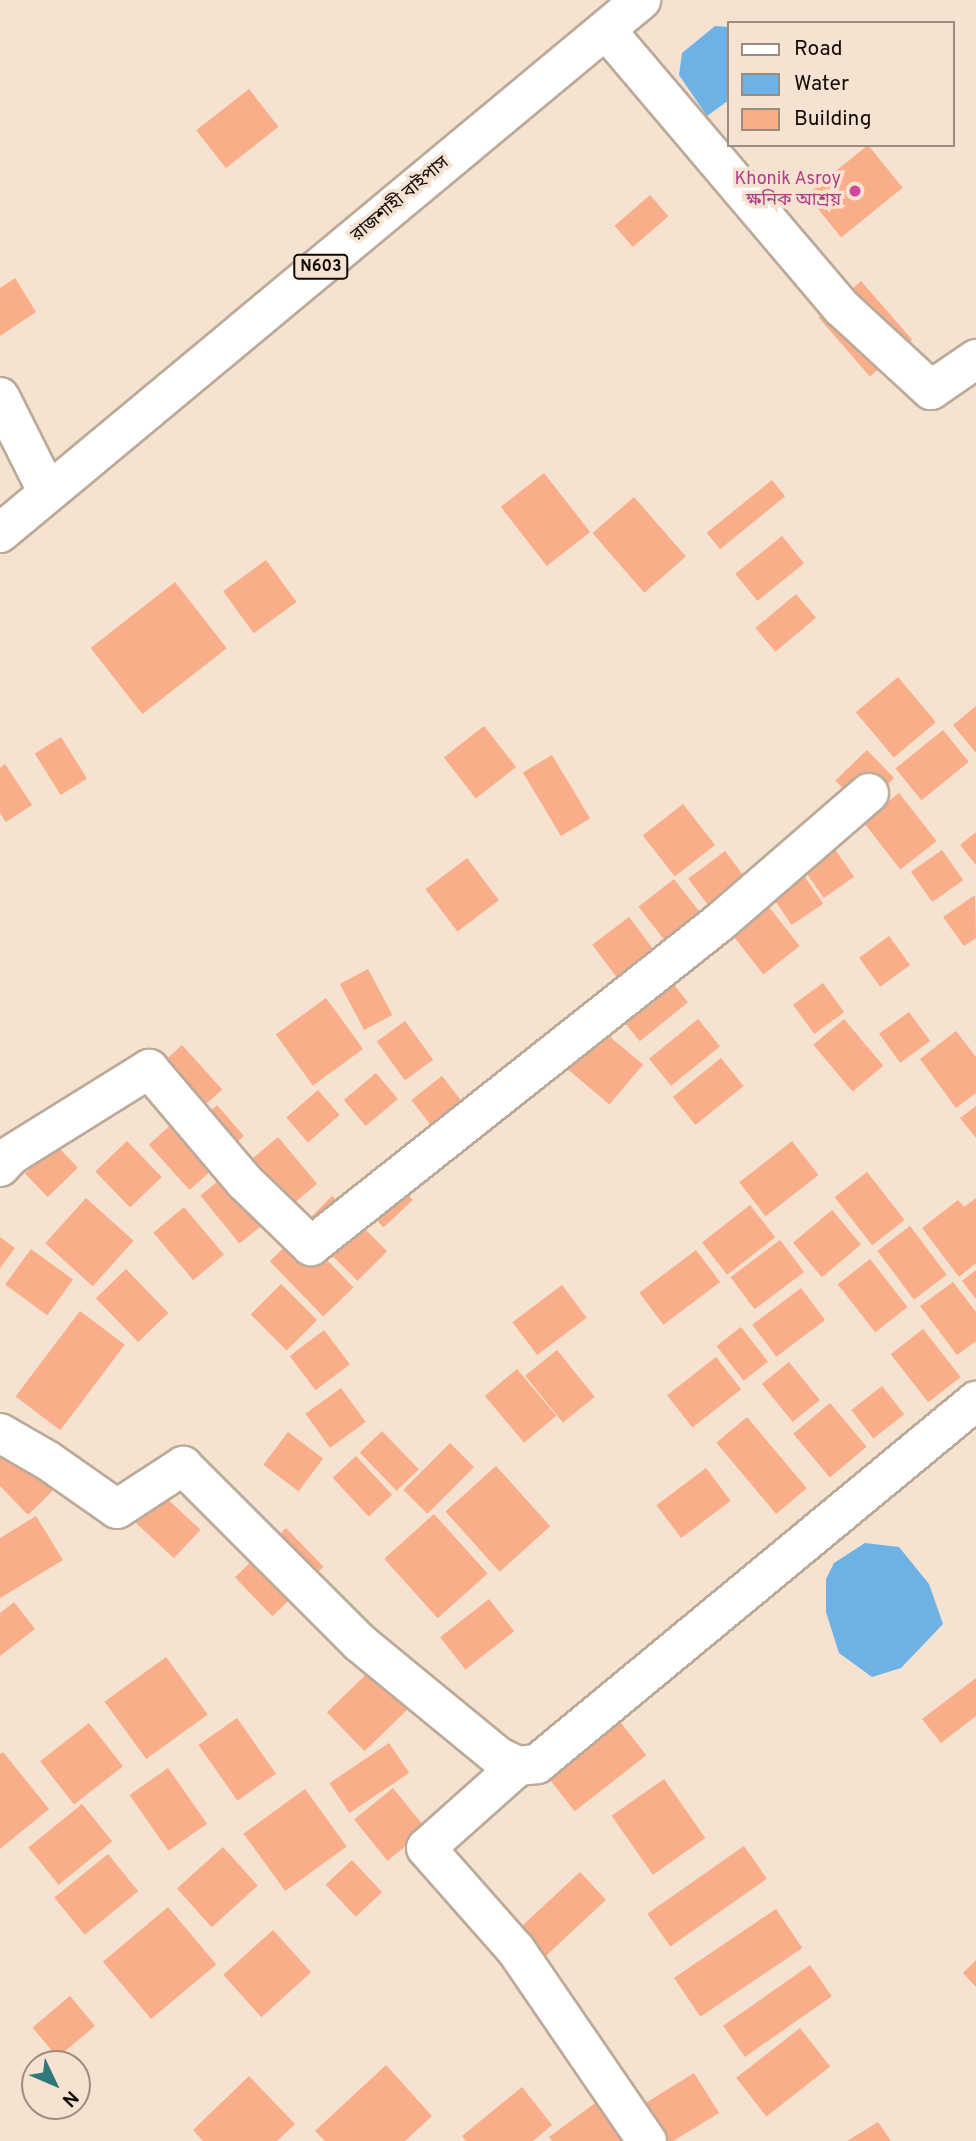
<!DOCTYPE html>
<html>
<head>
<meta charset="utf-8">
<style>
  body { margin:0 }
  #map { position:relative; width:976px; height:2141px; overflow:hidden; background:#f5e2d0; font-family:Overpass,"Noto Sans Bengali",sans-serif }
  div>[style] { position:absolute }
  .water>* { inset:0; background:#6eb1e5 }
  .building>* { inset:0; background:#f9ad88; transform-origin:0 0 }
  .roads { filter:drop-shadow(2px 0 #bcaa99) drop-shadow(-2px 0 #bcaa99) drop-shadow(0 2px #bcaa99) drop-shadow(0 -2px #bcaa99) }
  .street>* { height:38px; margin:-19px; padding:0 19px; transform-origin:19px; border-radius:19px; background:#fff }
  .highway>* { height:38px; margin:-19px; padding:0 19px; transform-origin:19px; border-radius:19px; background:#fff }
  .dots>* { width:19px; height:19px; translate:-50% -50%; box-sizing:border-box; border:4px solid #f5e2d0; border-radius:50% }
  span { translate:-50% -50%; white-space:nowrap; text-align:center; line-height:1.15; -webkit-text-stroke:7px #f5e2d0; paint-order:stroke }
  .shield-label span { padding:2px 5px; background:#f5e2d0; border:2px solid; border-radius:5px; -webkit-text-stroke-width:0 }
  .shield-label { font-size:16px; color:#110b06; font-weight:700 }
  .hotel-label { font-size:18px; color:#b23c85 }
  .right { translate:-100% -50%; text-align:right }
  .street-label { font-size:18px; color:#110b06 }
  .legend { position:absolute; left:727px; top:21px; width:228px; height:126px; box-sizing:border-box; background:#f5e2d0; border:2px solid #9a8c7f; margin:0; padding:9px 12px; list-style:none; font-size:21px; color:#110b06 }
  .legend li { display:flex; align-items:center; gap:14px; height:35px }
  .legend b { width:35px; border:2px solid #9a8c7f }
  .north { position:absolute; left:21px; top:2050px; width:70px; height:70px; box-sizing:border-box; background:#f5e2d0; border:2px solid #9a8c7f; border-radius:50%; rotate:134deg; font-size:19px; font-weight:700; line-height:28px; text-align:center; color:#110b06 }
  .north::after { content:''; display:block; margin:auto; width:24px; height:32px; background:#2f797d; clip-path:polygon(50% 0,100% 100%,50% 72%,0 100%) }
</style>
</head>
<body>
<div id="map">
  <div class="water">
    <div style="clip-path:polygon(715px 26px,729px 27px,729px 100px,707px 116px,679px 75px,682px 53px)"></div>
    <div style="clip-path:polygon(865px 1543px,899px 1547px,929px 1584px,943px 1624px,901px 1668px,872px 1677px,839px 1653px,826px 1612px,826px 1579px,834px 1563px)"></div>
  </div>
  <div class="building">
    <div style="left:249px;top:89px;width:48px;height:67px;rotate:52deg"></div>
    <div style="left:868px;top:145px;width:55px;height:79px;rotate:51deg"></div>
    <div style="left:650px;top:195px;width:28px;height:47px;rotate:49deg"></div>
    <div style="clip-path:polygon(15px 278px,36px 312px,0 336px,0 288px)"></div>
    <div style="left:861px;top:281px;width:78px;height:56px;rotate:49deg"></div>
    <div style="left:544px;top:473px;width:75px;height:55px;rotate:52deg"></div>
    <div style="left:772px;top:480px;width:21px;height:84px;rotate:51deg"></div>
    <div style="left:634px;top:497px;width:79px;height:55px;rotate:49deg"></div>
    <div style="left:782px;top:536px;width:35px;height:60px;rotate:51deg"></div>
    <div style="left:266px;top:560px;width:52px;height:53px;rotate:54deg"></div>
    <div style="left:175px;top:582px;width:84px;height:107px;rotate:52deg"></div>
    <div style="left:796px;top:594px;width:31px;height:53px;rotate:50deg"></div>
    <div style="left:898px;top:677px;width:59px;height:55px;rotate:50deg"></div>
    <div style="clip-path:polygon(976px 706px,976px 753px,953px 725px)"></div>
    <div style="left:484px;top:726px;width:52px;height:51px;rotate:52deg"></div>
    <div style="left:943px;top:730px;width:41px;height:61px;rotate:51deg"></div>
    <div style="left:61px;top:737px;width:49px;height:31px;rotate:58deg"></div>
    <div style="left:867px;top:750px;width:39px;height:44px;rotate:46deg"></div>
    <div style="left:552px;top:755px;width:74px;height:34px;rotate:59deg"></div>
    <div style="clip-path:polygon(5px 764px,32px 805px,6px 822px,0 813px,0 768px)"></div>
    <div style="left:899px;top:793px;width:61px;height:46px;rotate:52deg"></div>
    <div style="left:683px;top:804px;width:52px;height:51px;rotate:52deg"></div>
    <div style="clip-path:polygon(976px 832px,976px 865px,960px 845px)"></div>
    <div style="left:834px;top:848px;width:35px;height:37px;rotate:55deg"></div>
    <div style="left:942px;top:850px;width:37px;height:38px;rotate:55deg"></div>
    <div style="left:725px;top:851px;width:51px;height:46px;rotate:53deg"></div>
    <div style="left:467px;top:858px;width:53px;height:52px;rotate:53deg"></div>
    <div style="left:803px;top:874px;width:36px;height:38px;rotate:56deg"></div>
    <div style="left:674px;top:879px;width:52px;height:45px;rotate:52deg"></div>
    <div style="clip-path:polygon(975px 895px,976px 938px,964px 946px,943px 917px)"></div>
    <div style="left:762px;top:898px;width:61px;height:46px;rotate:52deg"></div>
    <div style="left:629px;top:917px;width:51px;height:46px;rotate:53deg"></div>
    <div style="left:889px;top:936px;width:36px;height:37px;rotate:54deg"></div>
    <div style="left:368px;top:969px;width:52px;height:32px;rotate:62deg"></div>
    <div style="left:666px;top:975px;width:35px;height:62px;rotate:51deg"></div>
    <div style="left:823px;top:983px;width:36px;height:37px;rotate:54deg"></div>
    <div style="left:326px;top:998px;width:63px;height:62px;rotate:54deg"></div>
    <div style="left:909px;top:1012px;width:36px;height:37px;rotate:54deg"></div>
    <div style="left:698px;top:1019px;width:35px;height:63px;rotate:51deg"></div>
    <div style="left:844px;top:1019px;width:61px;height:40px;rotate:50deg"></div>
    <div style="left:405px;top:1021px;width:48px;height:35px;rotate:54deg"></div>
    <div style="left:597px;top:1026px;width:60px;height:52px;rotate:40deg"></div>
    <div style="clip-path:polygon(956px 1031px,976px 1057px,976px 1093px,956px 1108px,920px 1059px)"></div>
    <div style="left:182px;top:1045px;width:60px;height:34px;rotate:48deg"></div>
    <div style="left:721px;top:1058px;width:36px;height:62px;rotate:51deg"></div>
    <div style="left:376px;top:1073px;width:34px;height:42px;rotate:50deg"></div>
    <div style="left:442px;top:1076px;width:58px;height:39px;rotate:52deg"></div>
    <div style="left:318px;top:1090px;width:33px;height:42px;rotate:49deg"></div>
    <div style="left:217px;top:1105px;width:41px;height:34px;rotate:49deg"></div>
    <div style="clip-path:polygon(976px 1106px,976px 1138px,960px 1118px)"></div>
    <div style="left:174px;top:1122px;width:61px;height:34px;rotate:48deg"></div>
    <div style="left:278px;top:1137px;width:61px;height:40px;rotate:50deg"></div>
    <div style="left:127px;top:1141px;width:50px;height:44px;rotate:46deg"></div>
    <div style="left:792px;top:1141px;width:43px;height:67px;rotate:52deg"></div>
    <div style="left:55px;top:1144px;width:33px;height:42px;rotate:46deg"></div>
    <div style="left:380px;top:1165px;width:48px;height:40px;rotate:47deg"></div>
    <div style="left:233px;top:1169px;width:62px;height:42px;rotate:51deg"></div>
    <div style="left:867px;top:1172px;width:61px;height:41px;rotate:52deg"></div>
    <div style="left:332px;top:1196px;width:78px;height:42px;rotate:45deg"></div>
    <div style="left:86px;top:1198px;width:64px;height:61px;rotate:42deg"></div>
    <div style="clip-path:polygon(976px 1198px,976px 1263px,959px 1277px,922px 1228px,958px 1200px,964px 1207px)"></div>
    <div style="left:750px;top:1205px;width:41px;height:61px;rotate:52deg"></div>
    <div style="left:184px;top:1207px;width:62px;height:40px;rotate:50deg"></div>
    <div style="left:832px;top:1210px;width:45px;height:51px;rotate:50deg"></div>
    <div style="left:910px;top:1226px;width:61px;height:41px;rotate:53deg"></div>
    <div style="left:300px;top:1232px;width:77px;height:42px;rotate:46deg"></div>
    <div style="clip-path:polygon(0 1237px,15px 1248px,0 1268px)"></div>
    <div style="left:780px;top:1240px;width:40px;height:62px;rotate:53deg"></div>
    <div style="left:31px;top:1249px;width:52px;height:44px;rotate:36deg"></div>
    <div style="left:696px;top:1250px;width:40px;height:71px;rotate:53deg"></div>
    <div style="left:870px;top:1259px;width:61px;height:41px;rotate:52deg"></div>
    <div style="left:126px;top:1269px;width:61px;height:42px;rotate:46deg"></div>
    <div style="clip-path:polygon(976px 1270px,976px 1299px,962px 1281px)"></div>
    <div style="clip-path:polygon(953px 1282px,976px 1312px,976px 1341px,957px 1355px,920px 1306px)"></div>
    <div style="left:281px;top:1284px;width:51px;height:43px;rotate:45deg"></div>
    <div style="left:562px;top:1285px;width:41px;height:62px;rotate:53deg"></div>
    <div style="left:801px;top:1288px;width:40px;height:61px;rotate:53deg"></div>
    <div style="left:80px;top:1311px;width:56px;height:107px;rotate:37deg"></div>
    <div style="left:741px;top:1327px;width:44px;height:31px;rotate:52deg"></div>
    <div style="left:923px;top:1329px;width:61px;height:41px;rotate:52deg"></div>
    <div style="left:324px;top:1330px;width:43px;height:43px;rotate:53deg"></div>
    <div style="left:557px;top:1350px;width:60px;height:41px;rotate:51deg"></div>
    <div style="left:716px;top:1357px;width:41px;height:62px;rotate:52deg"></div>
    <div style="left:789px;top:1362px;width:49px;height:35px;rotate:51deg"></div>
    <div style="left:517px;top:1369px;width:61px;height:42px;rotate:50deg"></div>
    <div style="left:882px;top:1386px;width:36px;height:39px;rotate:52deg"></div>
    <div style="left:341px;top:1388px;width:42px;height:44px;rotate:54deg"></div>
    <div style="left:830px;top:1403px;width:57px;height:48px;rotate:50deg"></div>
    <div style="left:747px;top:1417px;width:93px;height:40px;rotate:50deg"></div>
    <div style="clip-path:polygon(30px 1428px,72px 1472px,28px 1515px,0 1486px,0 1458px)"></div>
    <div style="left:382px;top:1431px;width:53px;height:31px;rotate:46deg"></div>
    <div style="left:288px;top:1432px;width:44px;height:41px;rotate:37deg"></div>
    <div style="left:450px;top:1443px;width:34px;height:66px;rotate:45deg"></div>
    <div style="left:356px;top:1456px;width:53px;height:32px;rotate:47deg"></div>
    <div style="left:496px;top:1466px;width:81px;height:68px;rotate:48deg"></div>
    <div style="left:706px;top:1468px;width:41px;height:62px;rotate:53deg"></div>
    <div style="left:161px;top:1493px;width:54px;height:39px;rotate:43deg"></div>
    <div style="left:434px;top:1514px;width:80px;height:67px;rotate:48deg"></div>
    <div style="clip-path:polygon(36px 1516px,63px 1560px,0 1598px,0 1538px)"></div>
    <div style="left:286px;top:1528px;width:54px;height:71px;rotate:46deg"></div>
    <div style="left:489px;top:1599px;width:41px;height:62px;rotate:52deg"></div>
    <div style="clip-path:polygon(14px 1602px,35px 1629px,0 1656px,0 1613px)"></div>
    <div style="left:166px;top:1657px;width:71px;height:76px;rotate:54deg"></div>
    <div style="left:378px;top:1663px;width:54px;height:71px;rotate:46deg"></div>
    <div style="clip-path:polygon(976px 1678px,976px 1716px,941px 1743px,922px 1719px)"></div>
    <div style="left:237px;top:1718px;width:68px;height:47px;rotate:55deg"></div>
    <div style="left:618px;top:1719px;width:46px;height:91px;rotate:52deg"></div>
    <div style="left:89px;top:1723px;width:55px;height:62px;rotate:52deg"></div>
    <div style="left:389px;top:1743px;width:36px;height:72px;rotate:56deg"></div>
    <div style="clip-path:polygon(3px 1752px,49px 1809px,0 1849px,0 1754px)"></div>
    <div style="left:168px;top:1768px;width:68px;height:47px;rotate:55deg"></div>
    <div style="left:664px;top:1779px;width:72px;height:64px;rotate:55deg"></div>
    <div style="left:393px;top:1788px;width:53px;height:50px;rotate:51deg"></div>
    <div style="left:305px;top:1789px;width:71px;height:76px;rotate:54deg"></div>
    <div style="left:82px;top:1804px;width:48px;height:69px;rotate:51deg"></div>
    <div style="left:744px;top:1846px;width:40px;height:118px;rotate:55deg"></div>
    <div style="left:223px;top:1847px;width:52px;height:62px;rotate:48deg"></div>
    <div style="left:108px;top:1854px;width:48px;height:69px;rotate:51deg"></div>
    <div style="left:352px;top:1860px;width:44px;height:36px;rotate:47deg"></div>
    <div style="left:580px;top:1872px;width:38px;height:83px;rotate:47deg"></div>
    <div style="left:168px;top:1907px;width:75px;height:85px;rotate:50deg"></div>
    <div style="left:776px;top:1909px;width:47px;height:123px;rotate:56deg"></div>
    <div style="left:273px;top:1930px;width:57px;height:67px;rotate:48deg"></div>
    <div style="clip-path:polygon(976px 1960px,976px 1987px,963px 1973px)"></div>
    <div style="left:810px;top:1965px;width:38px;height:106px;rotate:55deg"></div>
    <div style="left:70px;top:1996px;width:39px;height:49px;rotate:50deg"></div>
    <div style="left:800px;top:2028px;width:49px;height:81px;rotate:52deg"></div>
    <div style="clip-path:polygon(386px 2065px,432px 2116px,405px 2141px,325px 2141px,315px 2131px)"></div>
    <div style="clip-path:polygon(694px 2073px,719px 2113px,673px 2141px,667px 2141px,644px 2104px)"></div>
    <div style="clip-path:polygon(249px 2076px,295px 2124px,277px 2141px,203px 2141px,193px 2130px)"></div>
    <div style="clip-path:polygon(522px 2087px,552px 2125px,533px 2141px,466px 2141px,462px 2136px)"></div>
    <div style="clip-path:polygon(598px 2101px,628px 2141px,552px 2141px,549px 2137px)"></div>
    <div style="clip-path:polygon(878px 2122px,891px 2141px,847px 2141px)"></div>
  </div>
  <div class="roads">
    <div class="street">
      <div style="left:606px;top:30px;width:365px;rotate:49.7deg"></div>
      <div style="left:842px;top:308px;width:121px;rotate:42.7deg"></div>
      <div style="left:931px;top:390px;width:55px;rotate:-34.6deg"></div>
      <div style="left:0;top:397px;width:107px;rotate:63.4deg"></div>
      <div style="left:0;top:1167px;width:16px;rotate:-47deg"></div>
      <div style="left:11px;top:1155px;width:163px;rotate:-31.9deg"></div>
      <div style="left:149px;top:1069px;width:148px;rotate:49.7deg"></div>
      <div style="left:245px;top:1182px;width:92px;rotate:44.1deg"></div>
      <div style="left:311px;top:1246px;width:522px;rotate:-38.39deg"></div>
      <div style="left:720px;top:922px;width:197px;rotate:-40.9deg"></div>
      <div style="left:0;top:1433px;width:54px;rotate:29.9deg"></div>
      <div style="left:47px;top:1460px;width:85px;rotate:35deg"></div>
      <div style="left:117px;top:1509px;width:79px;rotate:-33.1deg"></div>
      <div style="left:183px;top:1466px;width:250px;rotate:45deg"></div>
      <div style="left:360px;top:1643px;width:180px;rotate:39.4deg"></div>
      <div style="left:499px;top:1757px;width:21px;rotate:25deg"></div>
      <div style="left:518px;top:1766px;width:19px;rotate:-6deg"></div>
      <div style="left:537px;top:1764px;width:570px;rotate:-39.59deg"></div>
      <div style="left:518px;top:1766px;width:123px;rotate:138.3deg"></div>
      <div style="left:426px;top:1848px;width:136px;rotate:48.6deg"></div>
      <div style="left:516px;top:1950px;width:232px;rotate:55.6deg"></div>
    </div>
    <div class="highway">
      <div style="left:0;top:533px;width:834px;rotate:-39.74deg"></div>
    </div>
  </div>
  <div class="dots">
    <div style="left:855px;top:191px;background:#d1479c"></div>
  </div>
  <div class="shield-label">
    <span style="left:321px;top:267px">N603</span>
  </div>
  <div class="hotel-label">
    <span class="right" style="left:841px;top:191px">Khonik Asroy<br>ক্ষনিক আশ্রয়</span>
  </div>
  <div class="street-label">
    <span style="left:401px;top:200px;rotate:-40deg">রাজশাহী বাইপাস</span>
  </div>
  <ul class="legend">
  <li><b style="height:9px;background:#fff"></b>Road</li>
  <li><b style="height:19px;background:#6eb1e5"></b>Water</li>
  <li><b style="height:19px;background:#f9ad88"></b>Building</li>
  </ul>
  <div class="north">N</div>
</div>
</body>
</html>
